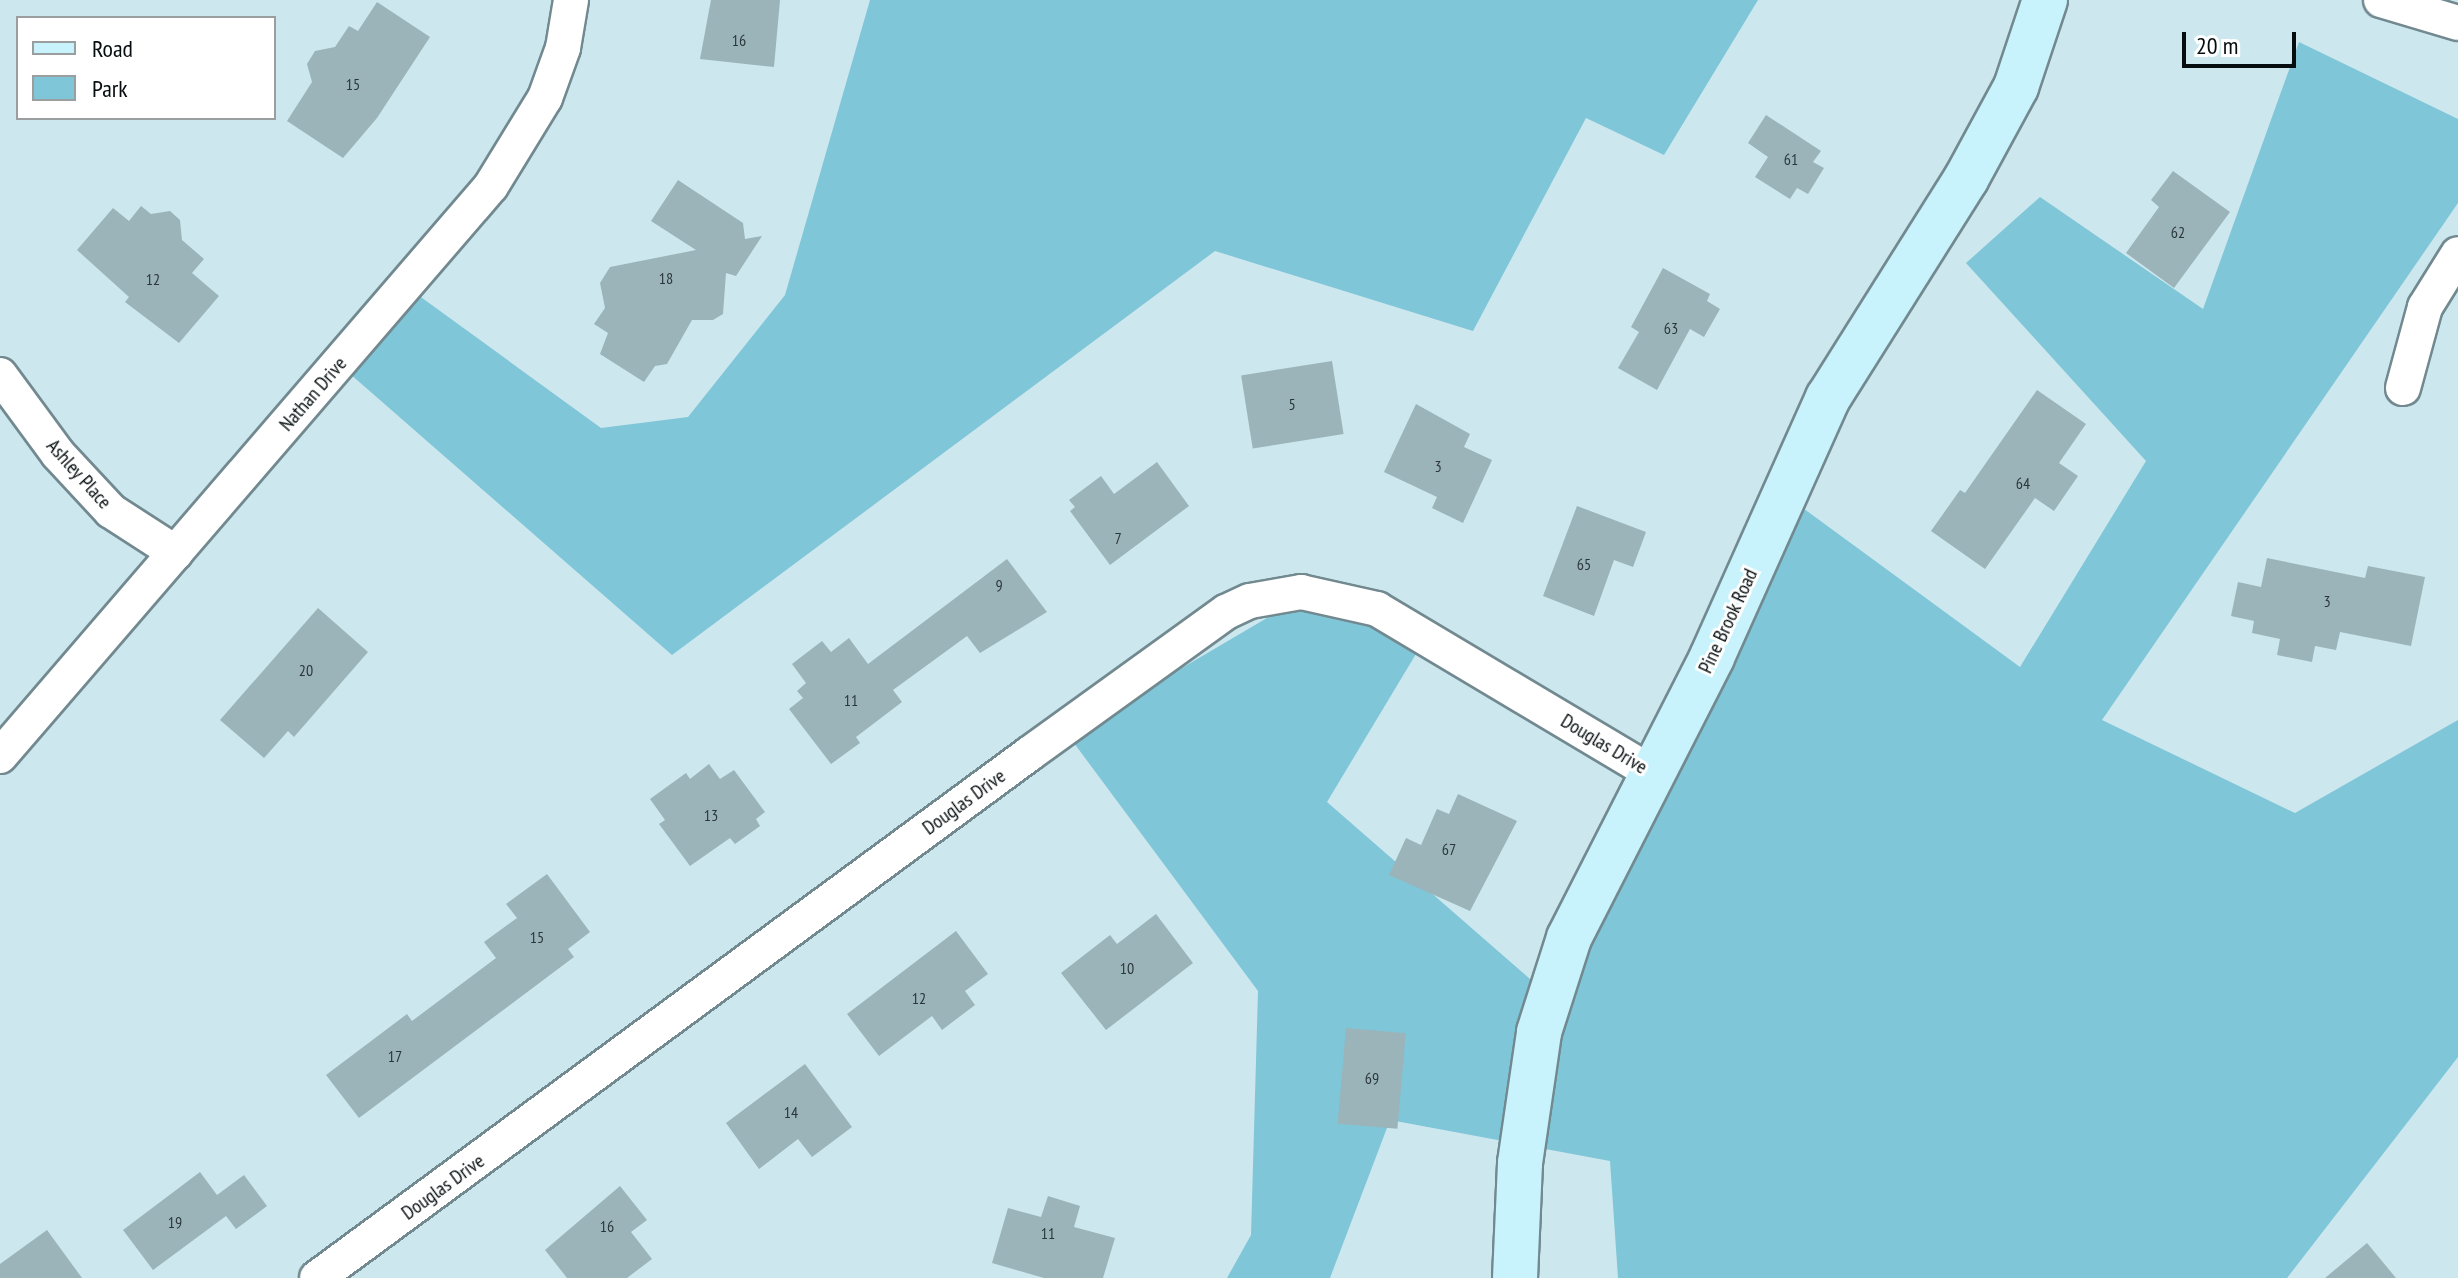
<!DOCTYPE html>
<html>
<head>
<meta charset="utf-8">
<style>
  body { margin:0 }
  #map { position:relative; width:2458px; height:1278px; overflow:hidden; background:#cde7ee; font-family:"PT Sans Narrow",sans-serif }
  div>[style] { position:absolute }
  .green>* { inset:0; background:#7fc6d8 }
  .building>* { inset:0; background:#9bb4ba; transform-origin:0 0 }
  .roads { filter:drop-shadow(2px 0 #728990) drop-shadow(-2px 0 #728990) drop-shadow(0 2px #728990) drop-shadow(0 -2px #728990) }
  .street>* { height:34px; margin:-17px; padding:0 17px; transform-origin:17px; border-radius:17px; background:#fff }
  .secondary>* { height:44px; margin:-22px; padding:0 22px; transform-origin:22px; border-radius:22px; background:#c8f3fc }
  span { translate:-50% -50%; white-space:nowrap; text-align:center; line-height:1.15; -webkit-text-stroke:6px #fff; paint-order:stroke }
  .number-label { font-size:16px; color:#2a373a }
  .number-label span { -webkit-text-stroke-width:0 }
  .street-label { font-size:20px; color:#050d0f }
  .legend { position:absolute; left:16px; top:16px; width:260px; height:104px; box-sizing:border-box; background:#fff; border:2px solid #9b9e9f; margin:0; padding:10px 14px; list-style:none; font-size:24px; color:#050d0f }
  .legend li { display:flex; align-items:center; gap:16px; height:40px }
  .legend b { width:40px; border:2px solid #9b9e9f }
  .scale { position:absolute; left:2182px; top:32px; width:114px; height:36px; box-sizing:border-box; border:4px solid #050d0f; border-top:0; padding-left:10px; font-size:24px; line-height:28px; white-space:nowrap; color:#050d0f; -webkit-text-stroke:6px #fff; paint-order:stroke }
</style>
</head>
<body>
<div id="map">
  <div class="green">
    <div style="clip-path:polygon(870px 0,1758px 0,1664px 155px,1586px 118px,1473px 331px,1215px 251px,672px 655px,349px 373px,407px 287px,601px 428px,688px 417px,785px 295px)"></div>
    <div style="clip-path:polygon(2299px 42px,2458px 119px,2458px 203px,2102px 720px,2295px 813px,2458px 720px,2458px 1057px,2287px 1278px,1618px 1278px,1610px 1161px,1390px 1120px,1330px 1278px,1227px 1278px,1251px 1235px,1258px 991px,1068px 735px,1306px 595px,1428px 634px,1327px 802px,1553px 999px,1796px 503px,2020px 667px,2146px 461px,1966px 263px,2040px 197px,2203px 309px)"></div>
  </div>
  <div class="building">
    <div style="clip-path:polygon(711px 0,780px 0,774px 67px,700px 59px)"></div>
    <div style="clip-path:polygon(377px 2px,430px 37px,377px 118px,343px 158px,287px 121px,312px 82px,307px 64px,315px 51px,335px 47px,349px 26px,358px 31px)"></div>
    <div style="clip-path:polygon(1766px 115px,1821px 151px,1813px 162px,1824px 168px,1808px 194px,1797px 188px,1790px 199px,1755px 177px,1768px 157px,1748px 143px)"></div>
    <div style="clip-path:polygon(2173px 171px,2230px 212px,2174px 288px,2126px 253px,2159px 207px,2151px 200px)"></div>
    <div style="clip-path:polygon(678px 180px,743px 223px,745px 239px,762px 236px,736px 276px,726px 273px,723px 314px,713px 320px,692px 320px,667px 364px,655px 366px,644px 382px,600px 354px,608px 333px,594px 324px,605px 308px,600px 283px,610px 267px,696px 250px,651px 221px)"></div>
    <div style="clip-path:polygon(141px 206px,151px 214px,170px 211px,180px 220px,182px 240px,204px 259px,192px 273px,219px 296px,179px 343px,125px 302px,129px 297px,77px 250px,113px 208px,129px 221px)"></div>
    <div style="clip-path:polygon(1663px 268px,1710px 294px,1707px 301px,1720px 309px,1704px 337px,1690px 329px,1657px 390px,1618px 368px,1639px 332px,1631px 327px)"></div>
    <div style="left:1332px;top:361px;width:74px;height:92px;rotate:81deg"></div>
    <div style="clip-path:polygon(2037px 390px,2086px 424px,2059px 463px,2078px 476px,2054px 511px,2035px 498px,1985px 569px,1931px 531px,1960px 490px,1965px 493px)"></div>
    <div style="clip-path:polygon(1416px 404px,1470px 434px,1464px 447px,1492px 460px,1463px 523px,1432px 508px,1437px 497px,1384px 472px)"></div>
    <div style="clip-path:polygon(1157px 462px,1189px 506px,1110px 565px,1070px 511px,1075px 507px,1069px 500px,1101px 476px,1114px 494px)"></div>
    <div style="clip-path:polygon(1577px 506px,1646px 532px,1633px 567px,1614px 560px,1594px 616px,1543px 596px)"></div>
    <div style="clip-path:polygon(2267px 558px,2365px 578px,2368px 566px,2425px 577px,2411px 646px,2340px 632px,2336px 650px,2315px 646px,2312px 662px,2277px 655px,2280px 639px,2252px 633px,2254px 621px,2231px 616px,2238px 582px,2261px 587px)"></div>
    <div style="clip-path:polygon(1007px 559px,1047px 612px,980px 653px,967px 636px,893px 690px,902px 702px,856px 737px,860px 743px,831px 764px,789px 709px,803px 698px,797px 691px,806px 683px,792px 664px,822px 641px,831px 652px,849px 638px,868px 664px)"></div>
    <div style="clip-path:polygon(318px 608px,368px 652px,294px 737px,288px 731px,264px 758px,220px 720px)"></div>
    <div style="clip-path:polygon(709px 764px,720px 779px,734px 770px,765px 812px,756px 819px,760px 826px,735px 844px,730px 838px,690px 866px,659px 824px,665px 820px,650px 799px,686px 773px,690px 779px)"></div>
    <div style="clip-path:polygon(1458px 794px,1517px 821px,1470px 911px,1389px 875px,1406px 838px,1421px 845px,1437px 809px,1449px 814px)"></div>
    <div style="clip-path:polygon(547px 874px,590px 932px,568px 949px,574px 957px,359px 1118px,326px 1075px,407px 1014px,412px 1021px,496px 958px,484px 942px,517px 918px,506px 904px)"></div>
    <div style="clip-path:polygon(1156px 914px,1193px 963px,1106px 1030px,1061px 973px,1110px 935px,1117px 944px)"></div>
    <div style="clip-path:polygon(956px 931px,988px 974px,965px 991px,975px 1005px,942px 1030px,932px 1016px,879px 1056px,847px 1014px)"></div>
    <div style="left:1346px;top:1028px;width:60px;height:96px;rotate:5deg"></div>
    <div style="clip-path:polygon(805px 1064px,852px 1127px,812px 1157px,798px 1139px,759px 1169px,726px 1123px)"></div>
    <div style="clip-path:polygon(200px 1172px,217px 1195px,244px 1175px,267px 1206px,236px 1229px,226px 1216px,153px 1270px,123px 1230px)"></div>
    <div style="clip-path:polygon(620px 1186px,647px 1220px,631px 1232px,652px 1259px,627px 1278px,567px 1278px,545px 1250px)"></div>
    <div style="clip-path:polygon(1048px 1196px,1080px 1206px,1074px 1227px,1115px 1238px,1103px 1278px,1044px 1278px,992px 1263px,1008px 1208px,1041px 1217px)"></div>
    <div style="clip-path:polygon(47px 1230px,82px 1278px,0 1278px,0 1264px)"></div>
    <div style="clip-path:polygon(2367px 1243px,2396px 1278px,2325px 1278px)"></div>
  </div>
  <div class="roads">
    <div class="street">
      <div style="left:2381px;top:0;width:80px;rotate:16.6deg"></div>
      <div style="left:0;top:375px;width:98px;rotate:53.7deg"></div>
      <div style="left:58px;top:454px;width:78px;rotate:47.1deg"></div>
      <div style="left:111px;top:511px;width:77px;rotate:32.9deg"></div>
      <div style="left:2403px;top:388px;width:84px;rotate:-74.8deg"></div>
      <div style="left:2425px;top:307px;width:62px;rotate:-58.1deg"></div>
      <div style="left:0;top:756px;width:752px;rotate:-49.26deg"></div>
      <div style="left:491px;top:186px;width:103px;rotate:-58.5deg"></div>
      <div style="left:545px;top:98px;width:53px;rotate:-70.2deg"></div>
      <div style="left:563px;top:48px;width:49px;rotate:-80.5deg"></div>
      <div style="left:317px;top:1278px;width:884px;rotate:-36.35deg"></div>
      <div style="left:1029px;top:754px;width:243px;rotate:-35.8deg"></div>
      <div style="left:1226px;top:612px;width:26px;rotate:-25deg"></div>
      <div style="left:1250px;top:601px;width:52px;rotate:-10deg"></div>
      <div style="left:1301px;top:592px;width:78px;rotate:12.6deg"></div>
      <div style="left:1377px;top:609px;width:324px;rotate:30.8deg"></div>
    </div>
    <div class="secondary">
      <div style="left:1515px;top:1278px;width:115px;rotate:-87.5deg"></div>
      <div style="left:1520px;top:1163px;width:132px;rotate:-81.7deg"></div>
      <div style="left:1539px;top:1032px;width:99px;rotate:-72.3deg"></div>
      <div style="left:1569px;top:938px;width:315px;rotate:-63deg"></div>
      <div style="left:1712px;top:657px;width:284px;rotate:-65.9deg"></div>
      <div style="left:1828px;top:398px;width:259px;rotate:-57.8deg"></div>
      <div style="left:1966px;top:179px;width:105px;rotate:-61.5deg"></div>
      <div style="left:2016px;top:87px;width:92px;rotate:-71.6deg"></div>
    </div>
  </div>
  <div class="number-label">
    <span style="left:739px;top:40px">16</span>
    <span style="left:353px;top:84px">15</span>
    <span style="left:1791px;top:159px">61</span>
    <span style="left:2178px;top:232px">62</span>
    <span style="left:666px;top:278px">18</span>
    <span style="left:153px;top:279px">12</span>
    <span style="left:1671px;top:328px">63</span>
    <span style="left:1292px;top:404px">5</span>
    <span style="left:1438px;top:466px">3</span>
    <span style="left:2023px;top:483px">64</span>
    <span style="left:1118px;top:538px">7</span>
    <span style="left:1584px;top:564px">65</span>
    <span style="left:999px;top:585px">9</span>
    <span style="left:2327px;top:601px">3</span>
    <span style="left:306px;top:670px">20</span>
    <span style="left:851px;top:700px">11</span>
    <span style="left:711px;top:815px">13</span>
    <span style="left:1449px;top:849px">67</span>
    <span style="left:537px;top:937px">15</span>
    <span style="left:1127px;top:968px">10</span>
    <span style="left:919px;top:998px">12</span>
    <span style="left:395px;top:1056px">17</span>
    <span style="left:1372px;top:1078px">69</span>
    <span style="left:791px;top:1112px">14</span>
    <span style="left:175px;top:1222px">19</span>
    <span style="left:607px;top:1226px">16</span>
    <span style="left:1048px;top:1233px">11</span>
  </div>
  <div class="street-label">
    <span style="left:313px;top:394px;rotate:-49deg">Nathan Drive</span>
    <span style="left:79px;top:474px;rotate:48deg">Ashley Place</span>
    <span style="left:1728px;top:621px;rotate:-65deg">Pine Brook Road</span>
    <span style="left:1604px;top:744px;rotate:31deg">Douglas Drive</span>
    <span style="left:964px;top:802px;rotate:-36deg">Douglas Drive</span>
    <span style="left:443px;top:1187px;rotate:-36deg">Douglas Drive</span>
  </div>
  <ul class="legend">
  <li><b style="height:10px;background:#c8f3fc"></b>Road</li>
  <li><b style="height:22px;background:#7fc6d8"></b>Park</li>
  </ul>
  <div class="scale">20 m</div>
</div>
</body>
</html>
